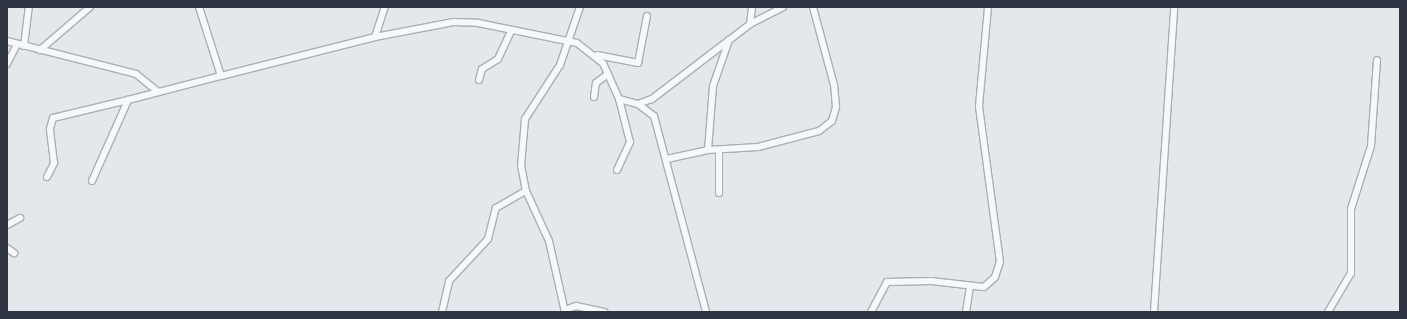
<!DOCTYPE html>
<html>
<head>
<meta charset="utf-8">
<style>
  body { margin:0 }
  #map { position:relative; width:1407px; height:319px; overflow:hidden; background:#e4e7eb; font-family:"Fira Sans",sans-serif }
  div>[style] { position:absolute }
  .roads { filter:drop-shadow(1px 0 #aaaeb5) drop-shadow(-1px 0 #aaaeb5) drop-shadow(0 1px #aaaeb5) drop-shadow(0 -1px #aaaeb5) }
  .minor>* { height:6px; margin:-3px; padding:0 3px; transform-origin:3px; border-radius:3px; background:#f7f8f9 }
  span { translate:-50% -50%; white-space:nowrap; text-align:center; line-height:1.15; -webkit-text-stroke:3.5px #f4f6f8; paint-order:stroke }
  .frame { position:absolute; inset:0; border:8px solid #2e3441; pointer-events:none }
</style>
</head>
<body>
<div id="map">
  <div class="roads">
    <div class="minor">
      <div style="left:199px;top:7px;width:72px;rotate:72.3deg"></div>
      <div style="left:750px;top:24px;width:17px;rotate:-83deg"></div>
      <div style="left:375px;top:37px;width:32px;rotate:-72deg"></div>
      <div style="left:7px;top:41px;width:133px;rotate:14.3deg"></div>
      <div style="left:136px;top:74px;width:28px;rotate:39deg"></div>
      <div style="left:24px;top:46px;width:39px;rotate:-83deg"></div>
      <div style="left:40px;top:50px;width:66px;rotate:-40.7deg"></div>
      <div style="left:597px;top:55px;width:42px;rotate:11deg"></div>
      <div style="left:638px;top:63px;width:48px;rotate:-79.2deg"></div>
      <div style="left:7px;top:64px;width:22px;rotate:-63deg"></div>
      <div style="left:479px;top:80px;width:11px;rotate:-75deg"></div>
      <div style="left:482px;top:69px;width:19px;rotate:-32deg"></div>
      <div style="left:498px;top:59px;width:31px;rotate:-65deg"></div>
      <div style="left:594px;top:97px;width:14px;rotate:-82deg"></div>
      <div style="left:596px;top:83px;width:15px;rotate:-37deg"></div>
      <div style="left:638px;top:104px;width:20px;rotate:37deg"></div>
      <div style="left:654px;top:116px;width:203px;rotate:75.1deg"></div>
      <div style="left:708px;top:150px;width:64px;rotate:-85.5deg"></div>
      <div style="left:713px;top:86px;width:49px;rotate:-70.8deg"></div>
      <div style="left:667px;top:159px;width:42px;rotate:-12.4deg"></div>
      <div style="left:708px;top:150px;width:50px;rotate:-3.4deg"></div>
      <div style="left:758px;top:147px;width:63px;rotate:-14.7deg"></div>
      <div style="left:819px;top:131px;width:16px;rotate:-38deg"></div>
      <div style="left:832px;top:121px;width:15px;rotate:-74deg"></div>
      <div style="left:836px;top:107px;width:22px;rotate:-95deg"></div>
      <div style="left:834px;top:85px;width:81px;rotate:-105.1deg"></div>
      <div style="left:617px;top:170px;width:31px;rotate:-65deg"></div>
      <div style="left:630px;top:142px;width:44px;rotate:-104.3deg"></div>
      <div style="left:47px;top:177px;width:16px;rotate:-63deg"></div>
      <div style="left:54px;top:163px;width:34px;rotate:-97deg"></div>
      <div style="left:50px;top:129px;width:11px;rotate:-75deg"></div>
      <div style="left:53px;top:118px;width:77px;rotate:-13.5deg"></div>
      <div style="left:92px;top:181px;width:89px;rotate:-66deg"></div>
      <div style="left:128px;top:100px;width:96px;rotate:-14.5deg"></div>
      <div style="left:221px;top:76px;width:159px;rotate:-14.2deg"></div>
      <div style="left:375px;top:37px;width:80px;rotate:-10.8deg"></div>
      <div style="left:454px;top:22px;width:24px;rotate:2deg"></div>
      <div style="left:478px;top:23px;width:101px;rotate:11.4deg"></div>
      <div style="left:577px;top:43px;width:33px;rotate:38deg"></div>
      <div style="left:603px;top:63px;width:39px;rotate:66deg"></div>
      <div style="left:619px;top:99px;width:20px;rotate:15deg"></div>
      <div style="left:638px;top:104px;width:15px;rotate:-20deg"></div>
      <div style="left:652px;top:99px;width:123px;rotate:-37.4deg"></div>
      <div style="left:750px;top:24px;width:37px;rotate:-27deg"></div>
      <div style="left:719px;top:193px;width:42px;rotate:-90deg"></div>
      <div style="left:7px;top:225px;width:15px;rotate:-28deg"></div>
      <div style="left:7px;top:248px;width:9px;rotate:36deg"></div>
      <div style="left:565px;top:310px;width:12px;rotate:-20deg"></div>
      <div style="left:576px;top:306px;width:29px;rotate:12deg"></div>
      <div style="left:442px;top:312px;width:32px;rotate:-77deg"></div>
      <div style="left:449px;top:281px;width:57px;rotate:-47.1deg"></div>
      <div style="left:488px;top:239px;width:32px;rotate:-76deg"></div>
      <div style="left:496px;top:208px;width:34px;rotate:-30deg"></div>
      <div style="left:565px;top:312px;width:73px;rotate:-102.7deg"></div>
      <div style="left:549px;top:241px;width:55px;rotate:-114.7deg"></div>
      <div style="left:526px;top:191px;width:25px;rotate:-101deg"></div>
      <div style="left:521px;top:166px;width:47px;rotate:-85.1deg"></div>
      <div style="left:525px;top:119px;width:64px;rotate:-57.1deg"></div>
      <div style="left:560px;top:65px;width:61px;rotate:-71deg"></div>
      <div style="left:871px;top:312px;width:34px;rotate:-62deg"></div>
      <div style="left:887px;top:282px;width:44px;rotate:-1.3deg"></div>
      <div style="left:931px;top:281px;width:53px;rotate:6.5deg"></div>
      <div style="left:984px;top:287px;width:15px;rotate:-42deg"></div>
      <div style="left:995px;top:277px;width:16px;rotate:-72deg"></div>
      <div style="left:1000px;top:262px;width:157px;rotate:-97.7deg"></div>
      <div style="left:979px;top:106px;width:99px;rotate:-84.8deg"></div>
      <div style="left:966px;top:312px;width:26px;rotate:-81deg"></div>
      <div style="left:1154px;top:312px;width:306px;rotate:-86.2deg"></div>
      <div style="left:1328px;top:312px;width:45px;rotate:-59.5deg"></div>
      <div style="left:1351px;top:273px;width:64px;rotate:-90deg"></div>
      <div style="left:1351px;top:209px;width:66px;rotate:-72.4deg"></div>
      <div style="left:1371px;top:146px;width:86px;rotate:-86deg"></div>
    </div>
  </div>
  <div class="frame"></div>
</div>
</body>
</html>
